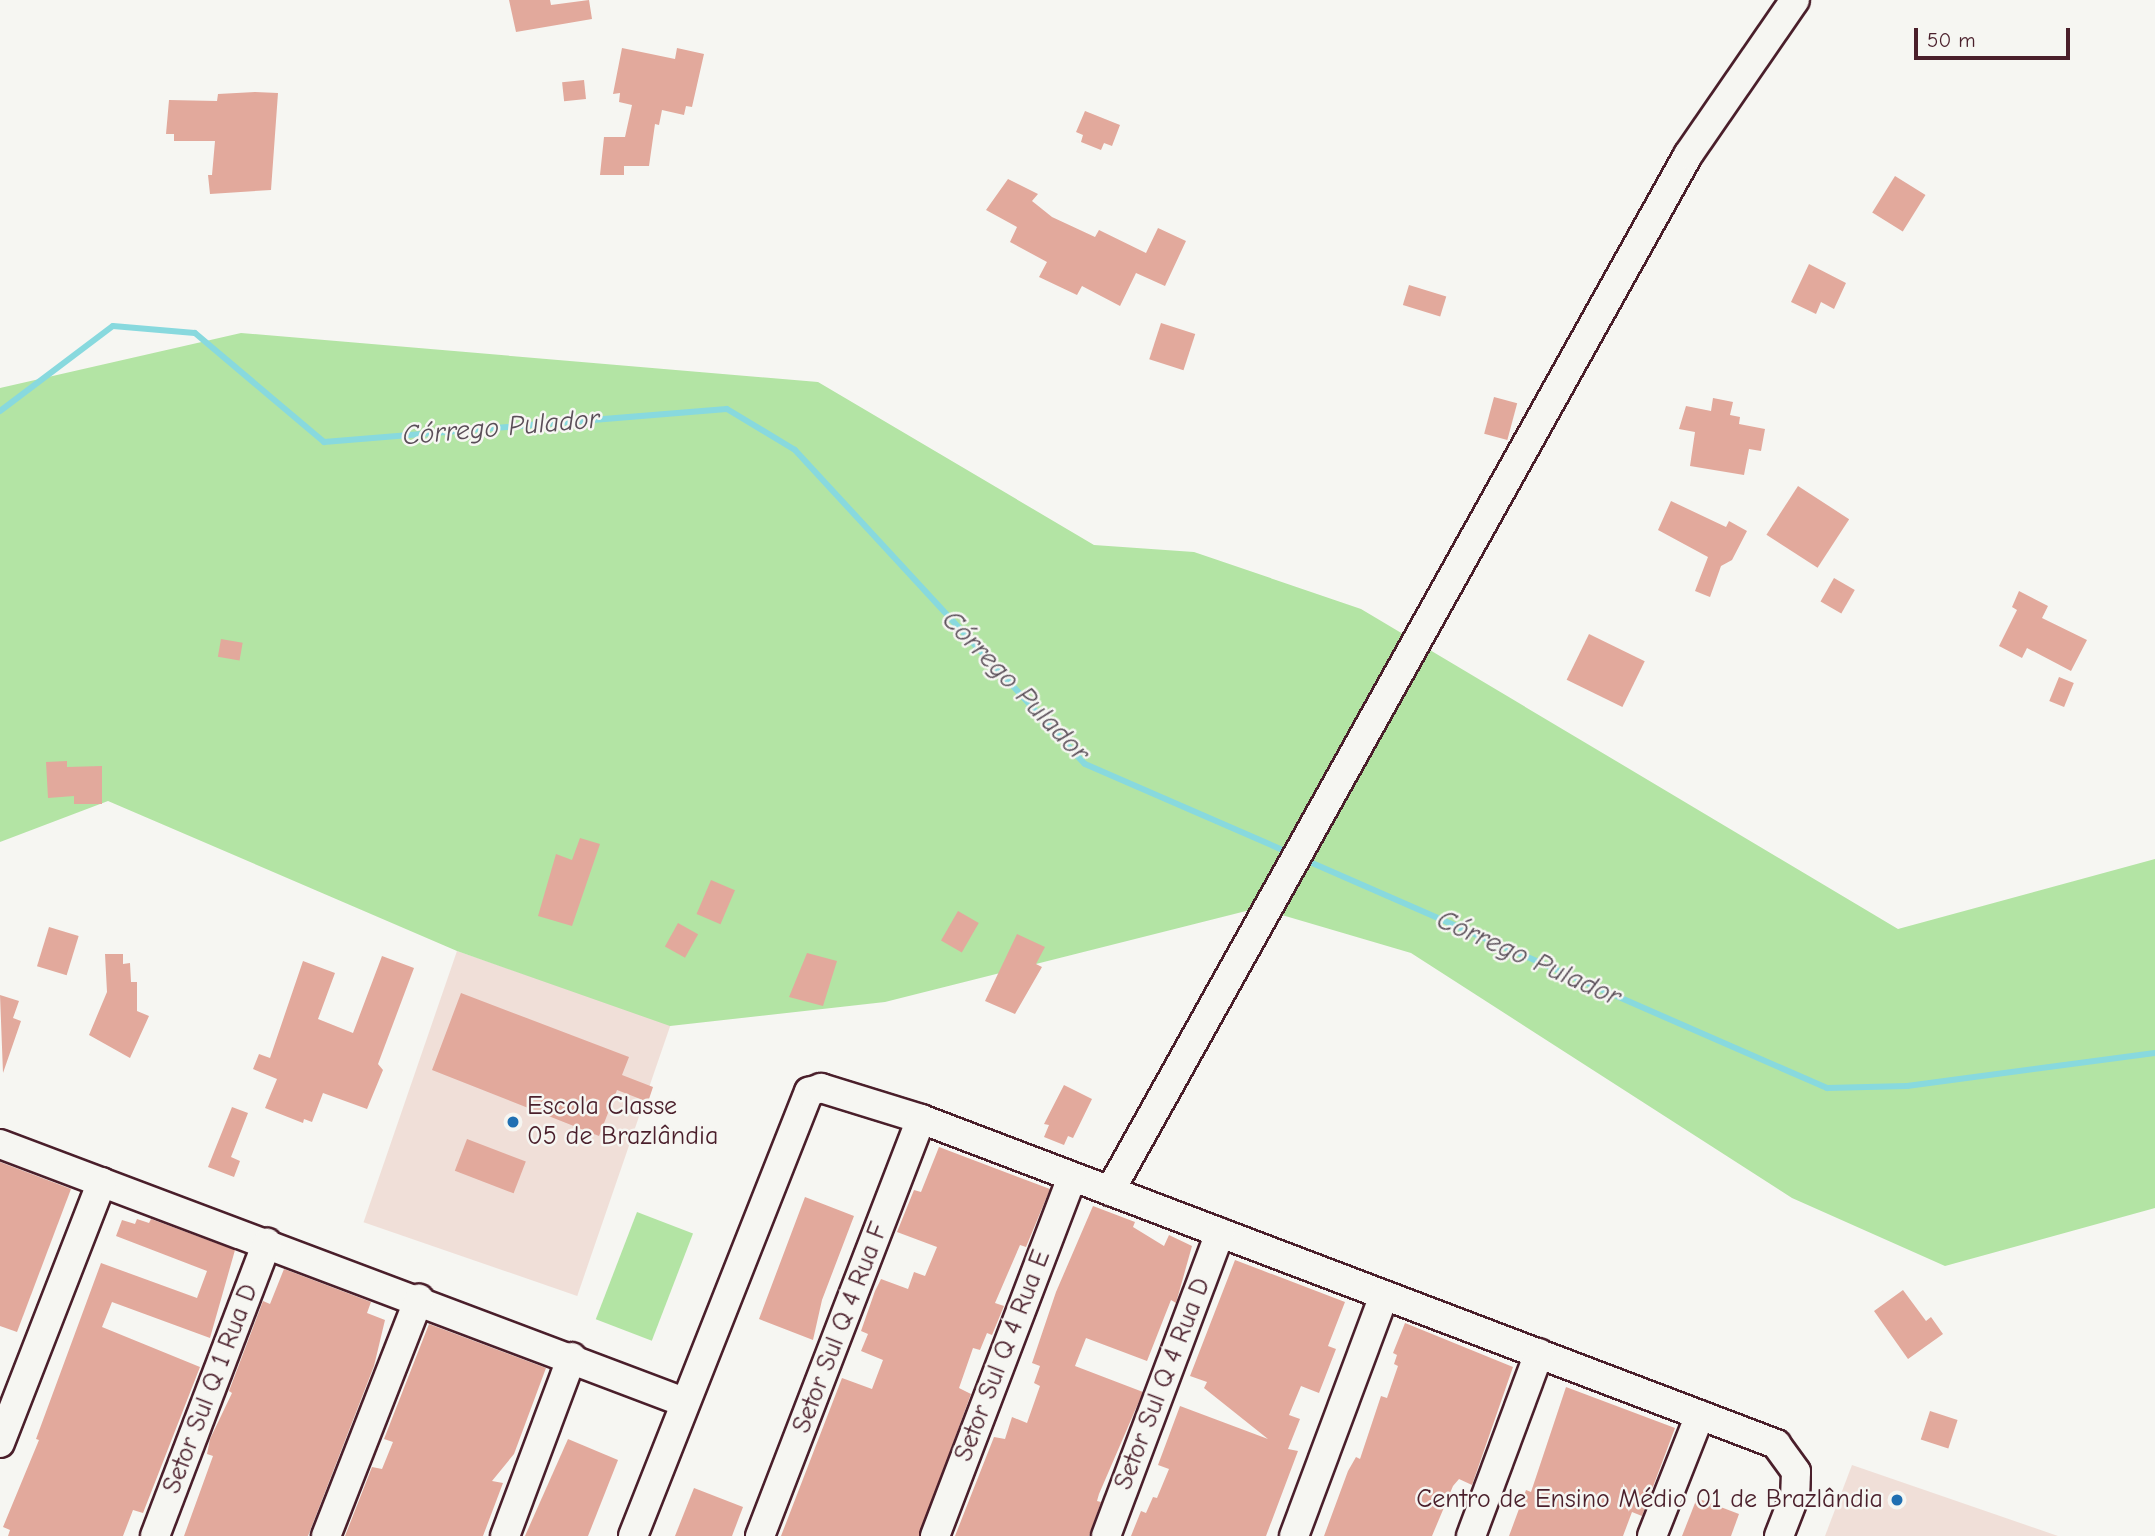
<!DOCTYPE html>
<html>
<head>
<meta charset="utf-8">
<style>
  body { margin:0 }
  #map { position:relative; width:2155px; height:1536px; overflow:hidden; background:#f6f6f2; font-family:"Comic Neue",sans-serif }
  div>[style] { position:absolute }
  .built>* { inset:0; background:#f0dfd8; transform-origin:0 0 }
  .green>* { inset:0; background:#b3e4a4; transform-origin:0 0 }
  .stream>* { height:6px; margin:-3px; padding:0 3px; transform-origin:3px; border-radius:3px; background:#88d9de }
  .building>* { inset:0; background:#e2a99c; transform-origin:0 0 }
  .roads { filter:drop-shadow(2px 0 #4a1f2b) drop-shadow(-2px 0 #4a1f2b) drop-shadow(0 2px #4a1f2b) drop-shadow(0 -2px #4a1f2b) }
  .minor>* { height:28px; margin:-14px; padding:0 14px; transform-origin:14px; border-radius:14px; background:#f6f6f2 }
  .dots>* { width:19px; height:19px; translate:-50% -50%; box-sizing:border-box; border:4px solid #f6f6f2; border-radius:50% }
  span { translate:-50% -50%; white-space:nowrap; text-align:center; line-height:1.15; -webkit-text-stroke:5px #f6f6f2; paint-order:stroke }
  .poi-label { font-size:26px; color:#4a1f2b }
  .left { translate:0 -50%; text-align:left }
  .right { translate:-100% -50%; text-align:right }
  .street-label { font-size:26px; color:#4a1f2b }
  .water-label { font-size:28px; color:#5a4e58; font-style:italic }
  .scale { position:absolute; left:1914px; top:28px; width:156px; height:32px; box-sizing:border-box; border:4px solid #4a1f2b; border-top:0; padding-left:9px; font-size:21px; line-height:24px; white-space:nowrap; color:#4a1f2b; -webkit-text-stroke:5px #f6f6f2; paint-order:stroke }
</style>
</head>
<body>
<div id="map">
  <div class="built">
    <div style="left:457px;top:951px;width:226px;height:287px;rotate:19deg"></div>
    <div style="clip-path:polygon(1852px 1465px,2058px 1536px,1825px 1536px)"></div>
  </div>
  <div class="green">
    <div style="clip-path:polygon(241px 333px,818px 382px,1094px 545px,1194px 552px,1361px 609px,1898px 929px,2155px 859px,2155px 1208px,1945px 1266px,1792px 1198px,1411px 953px,1258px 908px,885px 1002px,670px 1026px,457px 951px,108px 801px,0 842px,0 388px)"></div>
    <div style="left:637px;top:1212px;width:60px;height:115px;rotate:21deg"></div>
  </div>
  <div class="stream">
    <div style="left:0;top:411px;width:141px;rotate:-37deg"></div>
    <div style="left:113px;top:326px;width:82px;rotate:4.9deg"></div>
    <div style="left:195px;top:333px;width:169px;rotate:40.2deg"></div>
    <div style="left:324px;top:442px;width:404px;rotate:-4.7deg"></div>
    <div style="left:727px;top:409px;width:79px;rotate:31.1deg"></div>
    <div style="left:795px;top:450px;width:427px;rotate:47.3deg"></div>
    <div style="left:1085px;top:764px;width:223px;rotate:23.5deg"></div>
    <div style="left:1303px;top:859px;width:572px;rotate:23.61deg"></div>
    <div style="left:1827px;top:1088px;width:80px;rotate:-1.4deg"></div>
    <div style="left:1907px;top:1086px;width:250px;rotate:-7.6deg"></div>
  </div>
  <div class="building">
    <div style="clip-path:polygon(509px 0,550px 0,551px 5px,589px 0,592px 19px,516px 32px)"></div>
    <div style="clip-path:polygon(622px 48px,675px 59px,677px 48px,704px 54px,692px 107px,686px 106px,684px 115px,662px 110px,659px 125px,655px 124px,649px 166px,624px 166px,624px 175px,600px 175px,604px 137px,625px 137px,632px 105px,619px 102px,620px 93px,613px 94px)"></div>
    <div style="left:584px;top:80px;width:19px;height:22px;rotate:84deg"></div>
    <div style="clip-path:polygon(255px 92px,278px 93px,271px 190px,210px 194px,208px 175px,212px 175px,215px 141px,174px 141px,174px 134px,166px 134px,169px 100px,217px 101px,218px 94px)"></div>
    <div style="clip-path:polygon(1085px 111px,1120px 125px,1112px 146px,1104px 143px,1101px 150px,1081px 142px,1083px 135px,1076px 132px)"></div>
    <div style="left:1895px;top:176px;width:36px;height:43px;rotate:32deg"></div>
    <div style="clip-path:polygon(1008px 179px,1038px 194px,1032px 201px,1052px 217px,1095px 237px,1099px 230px,1146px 253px,1158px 228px,1186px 241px,1165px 286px,1136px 273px,1120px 306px,1082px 286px,1077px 295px,1039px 277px,1047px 262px,1010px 242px,1017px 227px,986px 210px)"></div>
    <div style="clip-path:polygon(1809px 264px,1846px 283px,1834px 309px,1821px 302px,1816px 314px,1791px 302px)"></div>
    <div style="left:1409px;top:285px;width:39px;height:21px;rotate:17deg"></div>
    <div style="left:1161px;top:323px;width:36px;height:38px;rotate:18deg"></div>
    <div style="left:1494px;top:397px;width:24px;height:38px;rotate:15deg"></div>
    <div style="clip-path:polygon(1713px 398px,1733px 402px,1730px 415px,1740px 417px,1739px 424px,1765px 429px,1761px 451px,1749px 449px,1744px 475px,1690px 466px,1695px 432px,1679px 429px,1686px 406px,1711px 411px)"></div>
    <div style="left:1798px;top:486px;width:61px;height:58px;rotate:33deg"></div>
    <div style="clip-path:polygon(1671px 501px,1726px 527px,1729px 521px,1747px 531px,1732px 560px,1721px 566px,1710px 597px,1695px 591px,1708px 557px,1658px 530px)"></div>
    <div style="left:1834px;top:578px;width:24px;height:27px;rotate:30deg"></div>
    <div style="clip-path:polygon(2019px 591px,2048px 606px,2042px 618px,2087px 640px,2071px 671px,2027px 648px,2022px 658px,1999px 646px,2017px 610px,2012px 607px)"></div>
    <div style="left:1589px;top:634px;width:62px;height:51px;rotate:26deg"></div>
    <div style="left:221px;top:639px;width:22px;height:18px;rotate:10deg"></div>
    <div style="left:2059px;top:677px;width:16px;height:26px;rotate:22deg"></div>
    <div style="clip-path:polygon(67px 761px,67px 767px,102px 766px,102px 804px,74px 804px,74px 796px,48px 798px,46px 762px)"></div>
    <div style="clip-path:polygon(580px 838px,600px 844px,572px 926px,538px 916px,556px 854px,572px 860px)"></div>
    <div style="left:711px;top:880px;width:26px;height:37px;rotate:23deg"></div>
    <div style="left:958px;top:911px;width:24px;height:34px;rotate:30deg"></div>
    <div style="left:678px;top:923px;width:23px;height:27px;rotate:29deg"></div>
    <div style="left:49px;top:927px;width:31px;height:41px;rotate:17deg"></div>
    <div style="clip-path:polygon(1017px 934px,1045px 947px,1036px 964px,1042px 967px,1015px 1014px,985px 1001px)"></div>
    <div style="clip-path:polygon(807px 953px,837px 961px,823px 1006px,789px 997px)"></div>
    <div style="clip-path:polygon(105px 954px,123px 954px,123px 964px,130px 963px,131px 982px,137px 982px,137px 1011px,149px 1016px,130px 1058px,89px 1035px,107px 992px)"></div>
    <div style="clip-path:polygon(382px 956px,414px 968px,378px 1064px,383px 1070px,367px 1109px,323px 1093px,312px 1122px,304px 1119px,303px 1123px,265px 1108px,277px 1079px,253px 1069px,259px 1054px,270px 1058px,303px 961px,335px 973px,318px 1019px,353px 1033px)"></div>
    <div style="clip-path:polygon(461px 993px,629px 1057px,622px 1075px,653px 1087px,648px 1102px,617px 1090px,599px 1136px,432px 1070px)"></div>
    <div style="clip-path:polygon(0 995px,19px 1001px,13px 1018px,21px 1021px,3px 1073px)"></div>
    <div style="clip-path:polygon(1064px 1085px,1092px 1099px,1073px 1138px,1068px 1136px,1064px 1145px,1044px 1137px,1049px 1125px,1044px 1124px)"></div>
    <div style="clip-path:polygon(232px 1107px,248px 1113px,231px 1157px,240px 1161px,234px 1177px,208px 1167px)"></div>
    <div style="left:467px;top:1139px;width:63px;height:34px;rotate:21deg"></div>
    <div style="clip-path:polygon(939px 1147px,1050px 1189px,1026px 1247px,1020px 1245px,995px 1303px,1004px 1306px,992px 1335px,987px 1333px,980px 1350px,973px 1348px,959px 1388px,971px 1394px,919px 1536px,781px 1536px,842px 1378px,872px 1389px,883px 1360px,861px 1351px,868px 1334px,861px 1331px,875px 1291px,881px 1279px,908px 1289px,914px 1272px,925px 1276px,937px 1247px,897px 1232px,914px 1190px,921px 1192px)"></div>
    <div style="clip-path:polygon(0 1162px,71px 1189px,17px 1332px,0 1326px)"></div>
    <div style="clip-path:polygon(805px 1197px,854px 1216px,822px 1300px,813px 1340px,759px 1319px)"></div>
    <div style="clip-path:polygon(1093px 1206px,1135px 1222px,1133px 1227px,1164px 1246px,1169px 1235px,1192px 1246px,1176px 1303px,1171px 1300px,1147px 1361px,1086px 1338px,1075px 1366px,1143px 1392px,1099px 1494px,1097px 1501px,1101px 1502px,1089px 1536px,955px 1536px,994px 1437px,1005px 1439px,1012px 1417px,1027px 1423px,1040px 1386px,1034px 1383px,1040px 1366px,1032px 1363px,1056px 1292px)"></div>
    <div style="clip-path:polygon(137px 1219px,149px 1223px,151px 1219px,235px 1250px,210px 1338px,112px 1302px,102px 1327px,200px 1367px,143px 1513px,133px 1510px,123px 1536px,8px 1536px,10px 1530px,3px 1527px,39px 1440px,36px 1439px,101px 1263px,197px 1298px,207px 1271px,116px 1236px,122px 1220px,135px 1224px)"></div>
    <div style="clip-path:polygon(1235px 1260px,1345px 1302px,1328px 1346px,1336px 1349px,1319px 1393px,1301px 1386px,1289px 1415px,1300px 1419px,1288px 1449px,1298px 1451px,1266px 1536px,1131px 1536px,1141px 1511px,1146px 1513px,1153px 1497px,1157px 1498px,1169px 1469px,1158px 1465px,1180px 1406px,1268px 1439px,1204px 1388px,1207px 1382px,1190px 1376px)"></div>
    <div style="clip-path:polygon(284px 1269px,371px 1302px,367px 1313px,385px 1320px,374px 1366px,308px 1536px,184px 1536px,213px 1456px,207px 1454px,210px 1439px,232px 1393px,229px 1391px,263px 1301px,270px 1304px)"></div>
    <div style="clip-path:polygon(1903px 1290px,1926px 1321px,1931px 1317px,1943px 1334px,1908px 1359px,1874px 1311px)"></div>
    <div style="clip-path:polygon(1405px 1323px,1513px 1367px,1472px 1485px,1459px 1479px,1453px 1486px,1432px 1536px,1324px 1536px,1348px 1471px,1356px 1457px,1360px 1459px,1381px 1396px,1387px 1398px,1398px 1366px,1394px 1364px,1397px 1355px,1393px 1353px)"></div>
    <div style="clip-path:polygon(429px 1324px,546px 1368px,514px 1454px,492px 1481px,503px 1483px,483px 1536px,345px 1536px,372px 1467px,382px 1469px,393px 1442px,384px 1439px)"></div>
    <div style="clip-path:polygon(1566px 1387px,1675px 1428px,1642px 1516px,1632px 1512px,1623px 1536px,1509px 1536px,1526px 1490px,1531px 1492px)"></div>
    <div style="left:1930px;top:1411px;width:29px;height:30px;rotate:18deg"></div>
    <div style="clip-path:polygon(568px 1439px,618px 1460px,588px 1536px,525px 1536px)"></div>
    <div style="clip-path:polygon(694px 1488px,743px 1507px,732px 1536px,675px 1536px)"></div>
    <div style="clip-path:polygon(1697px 1498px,1739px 1514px,1731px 1536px,1682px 1536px)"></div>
  </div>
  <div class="roads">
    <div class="minor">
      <div style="left:0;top:1144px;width:731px;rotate:20.67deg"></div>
      <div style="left:1110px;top:1191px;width:1186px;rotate:-60.84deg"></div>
      <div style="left:1688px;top:155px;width:188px;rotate:-55.4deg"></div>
      <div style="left:0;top:1443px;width:280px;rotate:-68.7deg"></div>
      <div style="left:155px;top:1536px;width:314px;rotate:-69.1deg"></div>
      <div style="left:326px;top:1536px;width:255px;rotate:-68.6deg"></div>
      <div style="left:505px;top:1536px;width:191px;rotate:-69.5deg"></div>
      <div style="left:633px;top:1536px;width:478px;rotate:-68.4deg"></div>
      <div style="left:809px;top:1092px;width:13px;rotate:-18deg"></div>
      <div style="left:821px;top:1088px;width:105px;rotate:17.2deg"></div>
      <div style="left:921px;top:1119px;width:915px;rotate:20.81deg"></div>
      <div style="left:1776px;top:1444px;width:34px;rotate:54deg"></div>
      <div style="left:1796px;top:1472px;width:23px;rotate:92deg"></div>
      <div style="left:1795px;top:1495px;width:44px;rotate:111.3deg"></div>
      <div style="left:760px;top:1536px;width:447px;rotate:-68.9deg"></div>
      <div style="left:935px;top:1536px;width:384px;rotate:-69.1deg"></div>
      <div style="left:1106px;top:1536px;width:324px;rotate:-69.4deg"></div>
      <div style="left:1294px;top:1536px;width:257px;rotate:-69.5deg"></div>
      <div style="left:1471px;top:1536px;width:195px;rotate:-69.6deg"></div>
      <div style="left:1652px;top:1536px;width:130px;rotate:-68.4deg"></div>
    </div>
  </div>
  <div class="dots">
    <div style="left:513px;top:1122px;background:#1f6fb2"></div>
    <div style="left:1897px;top:1500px;background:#1f6fb2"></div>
  </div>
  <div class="poi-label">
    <span class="left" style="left:527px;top:1122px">Escola Classe<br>05 de Brazlândia</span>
    <span class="right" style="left:1883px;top:1500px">Centro de Ensino Médio 01 de Brazlândia</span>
  </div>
  <div class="street-label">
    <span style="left:841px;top:1328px;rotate:-69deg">Setor Sul Q 4 Rua F</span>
    <span style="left:1003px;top:1356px;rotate:-69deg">Setor Sul Q 4 Rua E</span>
    <span style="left:1163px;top:1384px;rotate:-69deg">Setor Sul Q 4 Rua D</span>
    <span style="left:211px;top:1389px;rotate:-69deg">Setor Sul Q 1 Rua D</span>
  </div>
  <div class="water-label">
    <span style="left:501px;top:427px;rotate:-5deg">Córrego Pulador</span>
    <span style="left:1016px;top:686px;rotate:46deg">Córrego Pulador</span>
    <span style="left:1529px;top:958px;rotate:24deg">Córrego Pulador</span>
  </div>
  <div class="scale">50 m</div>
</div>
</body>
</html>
